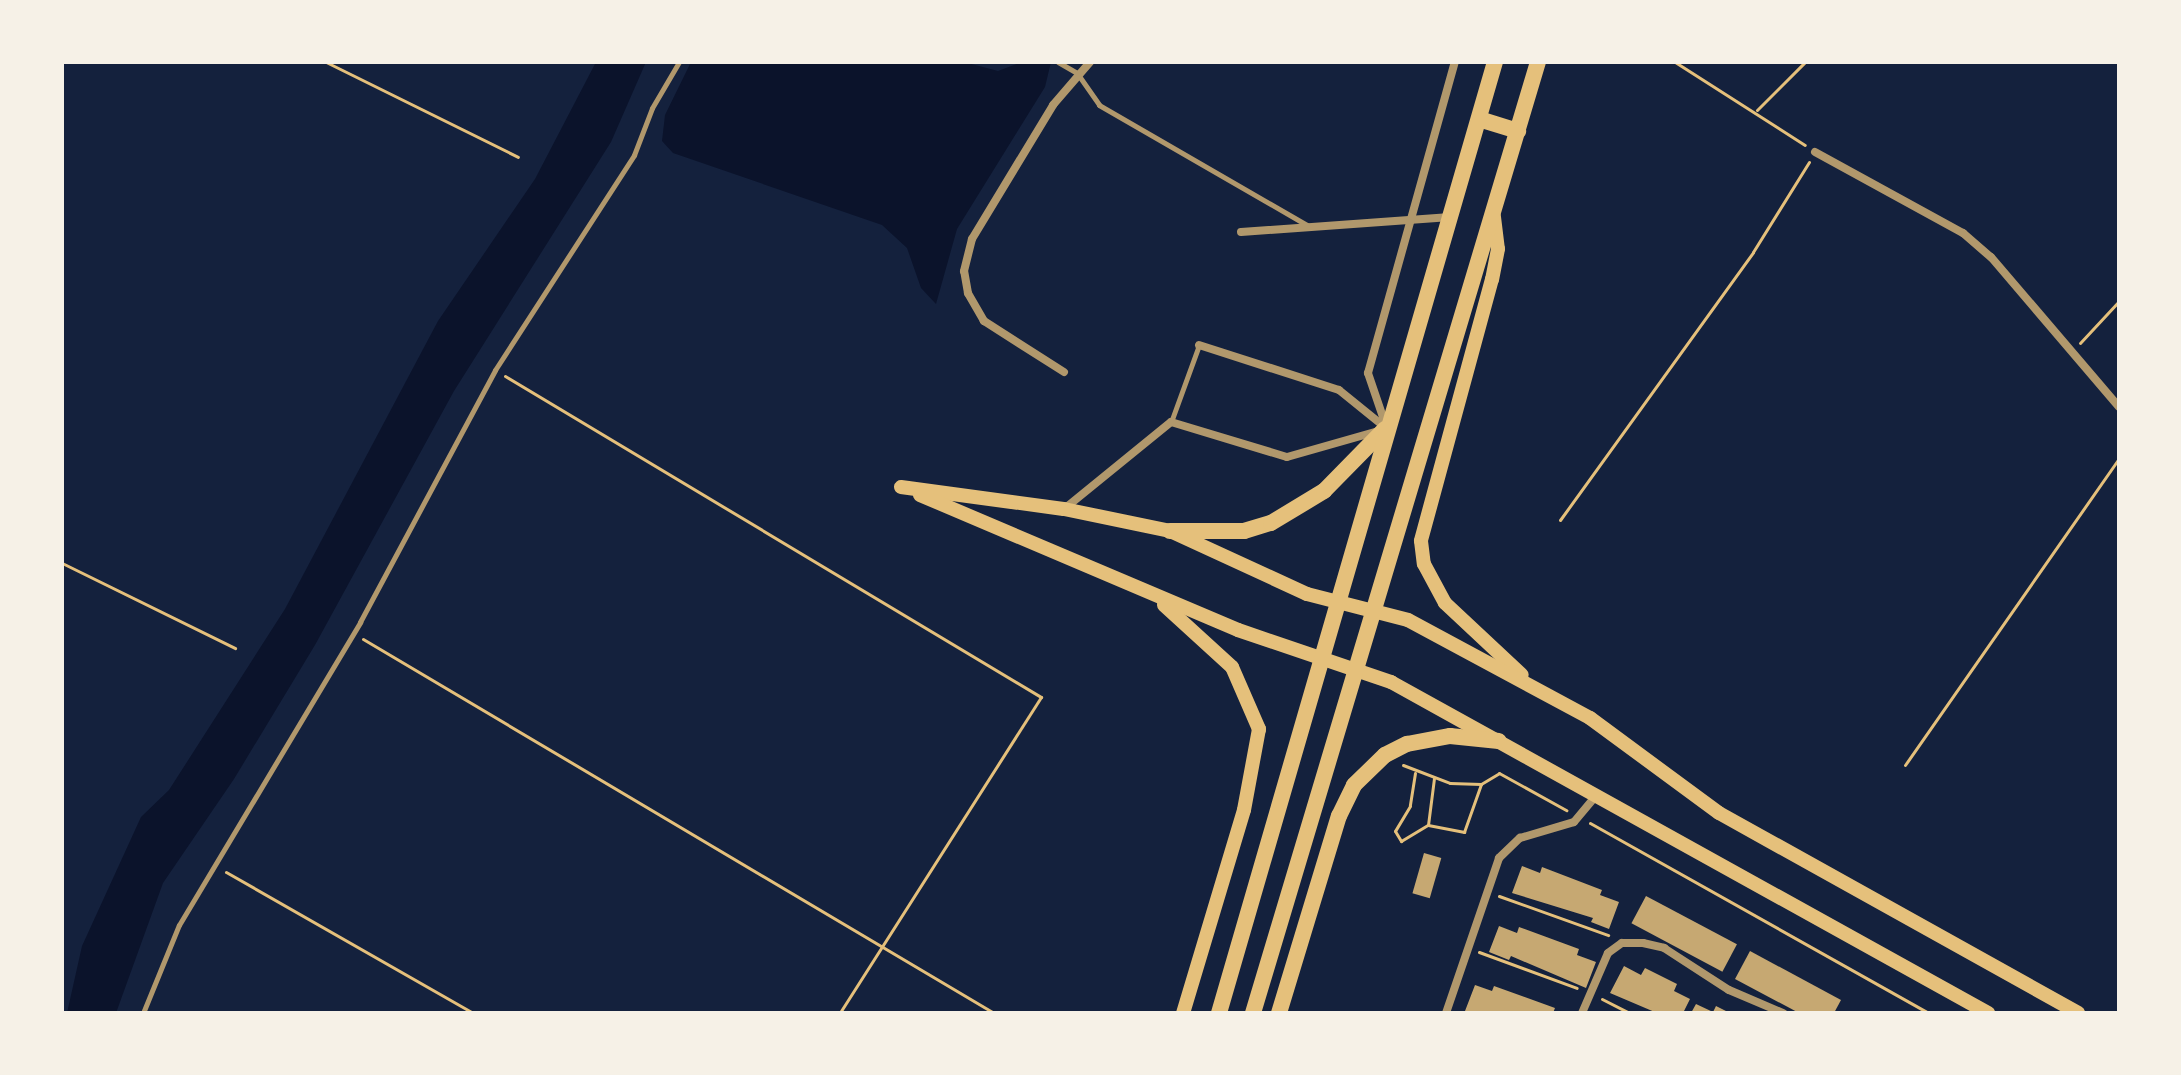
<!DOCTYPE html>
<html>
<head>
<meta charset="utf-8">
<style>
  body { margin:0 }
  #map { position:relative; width:2181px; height:1075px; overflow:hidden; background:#14213d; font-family:Bitter,serif }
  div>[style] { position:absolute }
  .water>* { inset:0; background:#0b132b }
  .building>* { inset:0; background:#c6a872; transform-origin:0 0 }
  .path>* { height:3px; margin:-1.5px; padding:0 1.5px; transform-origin:1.5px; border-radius:1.5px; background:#e5c07b }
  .service>* { height:5px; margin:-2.5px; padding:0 2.5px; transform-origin:2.5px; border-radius:2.5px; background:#b1986c }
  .minor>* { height:8px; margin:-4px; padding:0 4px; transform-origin:4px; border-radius:4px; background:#b1986c }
  .secondary>* { height:14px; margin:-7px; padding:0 7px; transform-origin:7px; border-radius:7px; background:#e5c07b }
  .primary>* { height:16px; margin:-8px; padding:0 8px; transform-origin:8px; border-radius:8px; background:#e5c07b }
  span { translate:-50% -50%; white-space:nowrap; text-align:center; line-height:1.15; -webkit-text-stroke:7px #f6f1e7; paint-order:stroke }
  .frame { position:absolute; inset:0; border:64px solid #f6f1e7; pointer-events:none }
</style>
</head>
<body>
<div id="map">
  <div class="water">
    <div style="clip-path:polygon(596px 62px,646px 62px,611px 142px,454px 391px,315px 645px,234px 779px,163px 883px,116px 1013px,67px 1013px,82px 946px,141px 817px,169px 790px,285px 609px,438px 321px,535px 179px)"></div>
    <div style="clip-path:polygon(691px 62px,964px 62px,998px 71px,1022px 62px,1051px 62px,1045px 87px,957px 229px,936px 304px,921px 288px,907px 248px,882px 225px,673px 153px,662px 141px,665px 115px)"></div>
  </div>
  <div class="building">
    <div style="left:1424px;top:853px;width:18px;height:42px;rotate:16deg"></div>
    <div style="clip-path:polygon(1522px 866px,1540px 873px,1542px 867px,1602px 890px,1600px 895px,1619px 902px,1609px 929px,1591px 922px,1593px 918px,1512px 893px)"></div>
    <div style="left:1646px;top:896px;width:103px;height:31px;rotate:28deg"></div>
    <div style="clip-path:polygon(1499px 926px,1517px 933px,1519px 927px,1579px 949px,1577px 955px,1596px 962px,1586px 988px,1511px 956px,1509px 960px,1489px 952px)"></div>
    <div style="clip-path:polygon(1750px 951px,1841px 1000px,1834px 1013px,1799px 1013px,1735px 979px)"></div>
    <div style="clip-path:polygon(1624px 966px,1641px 975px,1645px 968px,1677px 984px,1674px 991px,1690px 999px,1683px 1013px,1657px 1013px,1610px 993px)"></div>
    <div style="clip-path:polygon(1475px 985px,1492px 991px,1494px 986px,1555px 1008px,1553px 1013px,1470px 1013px,1465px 1011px)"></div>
    <div style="clip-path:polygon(1696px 1004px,1713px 1012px,1716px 1006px,1730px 1013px,1691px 1013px)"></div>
  </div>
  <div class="path">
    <div style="left:326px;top:62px;width:214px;rotate:26.3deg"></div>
    <div style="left:1675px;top:62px;width:154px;rotate:32.6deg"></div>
    <div style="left:1757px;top:110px;width:68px;rotate:-45deg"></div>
    <div style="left:2080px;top:343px;width:57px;rotate:-47.1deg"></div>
    <div style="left:505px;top:376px;width:625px;rotate:30.92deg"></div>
    <div style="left:1041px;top:697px;width:375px;rotate:122.5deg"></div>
    <div style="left:1560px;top:520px;width:330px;rotate:-54.2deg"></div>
    <div style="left:1753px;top:252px;width:106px;rotate:-58.1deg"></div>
    <div style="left:62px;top:563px;width:193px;rotate:26.2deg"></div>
    <div style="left:363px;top:639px;width:734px;rotate:30.66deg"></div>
    <div style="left:1403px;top:765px;width:50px;rotate:21deg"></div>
    <div style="left:1450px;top:783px;width:31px;rotate:2deg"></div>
    <div style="left:1481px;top:784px;width:21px;rotate:-31deg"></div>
    <div style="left:1499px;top:773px;width:77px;rotate:28.9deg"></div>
    <div style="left:1905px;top:765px;width:374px;rotate:-55.1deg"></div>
    <div style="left:1415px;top:773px;width:33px;rotate:99deg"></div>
    <div style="left:1410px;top:806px;width:29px;rotate:121deg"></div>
    <div style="left:1395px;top:831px;width:12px;rotate:59deg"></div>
    <div style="left:1401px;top:841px;width:31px;rotate:-31deg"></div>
    <div style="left:1428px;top:825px;width:37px;rotate:11deg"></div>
    <div style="left:1464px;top:832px;width:51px;rotate:-70.5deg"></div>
    <div style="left:1590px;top:823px;width:389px;rotate:29.3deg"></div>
    <div style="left:1428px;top:825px;width:47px;rotate:-82.7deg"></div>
    <div style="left:226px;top:872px;width:284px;rotate:29.7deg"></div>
    <div style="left:1499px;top:896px;width:116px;rotate:19.7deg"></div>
    <div style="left:1479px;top:952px;width:104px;rotate:20.2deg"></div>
    <div style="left:1602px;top:999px;width:30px;rotate:27deg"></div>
  </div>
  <div class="service">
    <div style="left:1058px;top:62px;width:22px;rotate:30deg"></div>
    <div style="left:1077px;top:73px;width:39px;rotate:55deg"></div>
    <div style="left:1099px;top:105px;width:244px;rotate:30deg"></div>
    <div style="left:1171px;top:422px;width:82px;rotate:-70deg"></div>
    <div style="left:143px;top:1013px;width:95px;rotate:-67.8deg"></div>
    <div style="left:179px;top:925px;width:353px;rotate:-59.1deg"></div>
    <div style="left:360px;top:622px;width:286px;rotate:-61.8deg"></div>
    <div style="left:495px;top:370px;width:256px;rotate:-57.1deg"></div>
    <div style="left:634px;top:155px;width:50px;rotate:-69deg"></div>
    <div style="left:652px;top:108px;width:53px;rotate:-59.6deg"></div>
  </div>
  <div class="minor">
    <div style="left:1815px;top:152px;width:169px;rotate:28.7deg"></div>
    <div style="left:1963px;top:233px;width:37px;rotate:41deg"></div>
    <div style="left:1991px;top:257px;width:197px;rotate:49.5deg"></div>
    <div style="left:1241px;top:232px;width:210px;rotate:-4.1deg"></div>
    <div style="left:1199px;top:345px;width:147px;rotate:17.8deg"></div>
    <div style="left:1339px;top:390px;width:60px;rotate:39deg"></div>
    <div style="left:1064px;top:372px;width:95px;rotate:-147.5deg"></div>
    <div style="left:984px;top:321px;width:32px;rotate:-120deg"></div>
    <div style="left:968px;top:293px;width:22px;rotate:-100deg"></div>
    <div style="left:964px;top:271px;width:33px;rotate:-76deg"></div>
    <div style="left:972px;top:239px;width:157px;rotate:-58.8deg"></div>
    <div style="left:1053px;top:105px;width:57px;rotate:-49.3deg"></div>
    <div style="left:1386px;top:426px;width:56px;rotate:-108.8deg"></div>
    <div style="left:1368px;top:373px;width:323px;rotate:-74.4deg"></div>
    <div style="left:1064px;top:509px;width:138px;rotate:-39.1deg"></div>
    <div style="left:1171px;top:422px;width:121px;rotate:16.8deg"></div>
    <div style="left:1287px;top:457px;width:95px;rotate:-15.9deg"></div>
    <div style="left:1446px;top:1013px;width:164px;rotate:-71.1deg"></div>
    <div style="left:1499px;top:858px;width:29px;rotate:-44deg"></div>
    <div style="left:1520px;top:838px;width:56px;rotate:-16.5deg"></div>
    <div style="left:1574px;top:822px;width:35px;rotate:-50deg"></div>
    <div style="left:1582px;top:1013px;width:65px;rotate:-66.6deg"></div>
    <div style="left:1608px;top:953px;width:17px;rotate:-36deg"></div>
    <div style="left:1622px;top:943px;width:21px"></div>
    <div style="left:1643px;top:943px;width:22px;rotate:13deg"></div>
    <div style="left:1664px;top:948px;width:77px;rotate:32.9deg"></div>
    <div style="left:1729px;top:990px;width:59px;rotate:23.1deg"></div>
  </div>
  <div class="secondary">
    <div style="left:1494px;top:217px;width:32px;rotate:83deg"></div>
    <div style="left:1498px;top:249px;width:31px;rotate:101deg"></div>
    <div style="left:1492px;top:279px;width:271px;rotate:105.2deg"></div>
    <div style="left:1421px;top:541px;width:23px;rotate:83deg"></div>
    <div style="left:1424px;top:564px;width:44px;rotate:61.7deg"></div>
    <div style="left:1445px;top:603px;width:105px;rotate:43.1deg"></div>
    <div style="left:901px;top:487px;width:164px;rotate:7.7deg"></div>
    <div style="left:1064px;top:509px;width:108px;rotate:11.7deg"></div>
    <div style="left:1170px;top:531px;width:151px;rotate:24.7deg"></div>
    <div style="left:1307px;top:594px;width:104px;rotate:14.4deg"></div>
    <div style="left:1408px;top:620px;width:207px;rotate:28.3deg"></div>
    <div style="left:1590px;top:718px;width:160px;rotate:36.4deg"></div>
    <div style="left:1719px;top:813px;width:411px;rotate:29.1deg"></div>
    <div style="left:920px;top:495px;width:345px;rotate:23deg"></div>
    <div style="left:1238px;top:630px;width:162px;rotate:18.8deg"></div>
    <div style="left:1391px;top:682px;width:683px;rotate:29.01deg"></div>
    <div style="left:1164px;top:605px;width:92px;rotate:42.4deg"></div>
    <div style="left:1232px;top:667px;width:68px;rotate:66.5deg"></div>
    <div style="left:1259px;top:729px;width:82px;rotate:100.5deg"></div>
    <div style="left:1244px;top:810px;width:212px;rotate:106.7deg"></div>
  </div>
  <div class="primary">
    <div style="left:1479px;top:119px;width:41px;rotate:17.1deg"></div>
    <div style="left:1170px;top:531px;width:74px"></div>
    <div style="left:1244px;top:531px;width:28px;rotate:-17deg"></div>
    <div style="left:1271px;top:523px;width:62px;rotate:-31.1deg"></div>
    <div style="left:1324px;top:491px;width:87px;rotate:-45.5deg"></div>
    <div style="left:1219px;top:1013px;width:990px;rotate:-73.82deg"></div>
    <div style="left:1253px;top:1013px;width:993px;rotate:-73.32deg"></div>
    <div style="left:1279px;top:1013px;width:206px;rotate:-73.1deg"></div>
    <div style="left:1339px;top:816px;width:34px;rotate:-64deg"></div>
    <div style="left:1354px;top:785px;width:43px;rotate:-44.1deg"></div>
    <div style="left:1385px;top:755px;width:25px;rotate:-27deg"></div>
    <div style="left:1407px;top:744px;width:44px;rotate:-10.5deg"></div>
    <div style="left:1450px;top:736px;width:49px;rotate:5.8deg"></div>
  </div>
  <div class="frame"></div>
</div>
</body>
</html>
